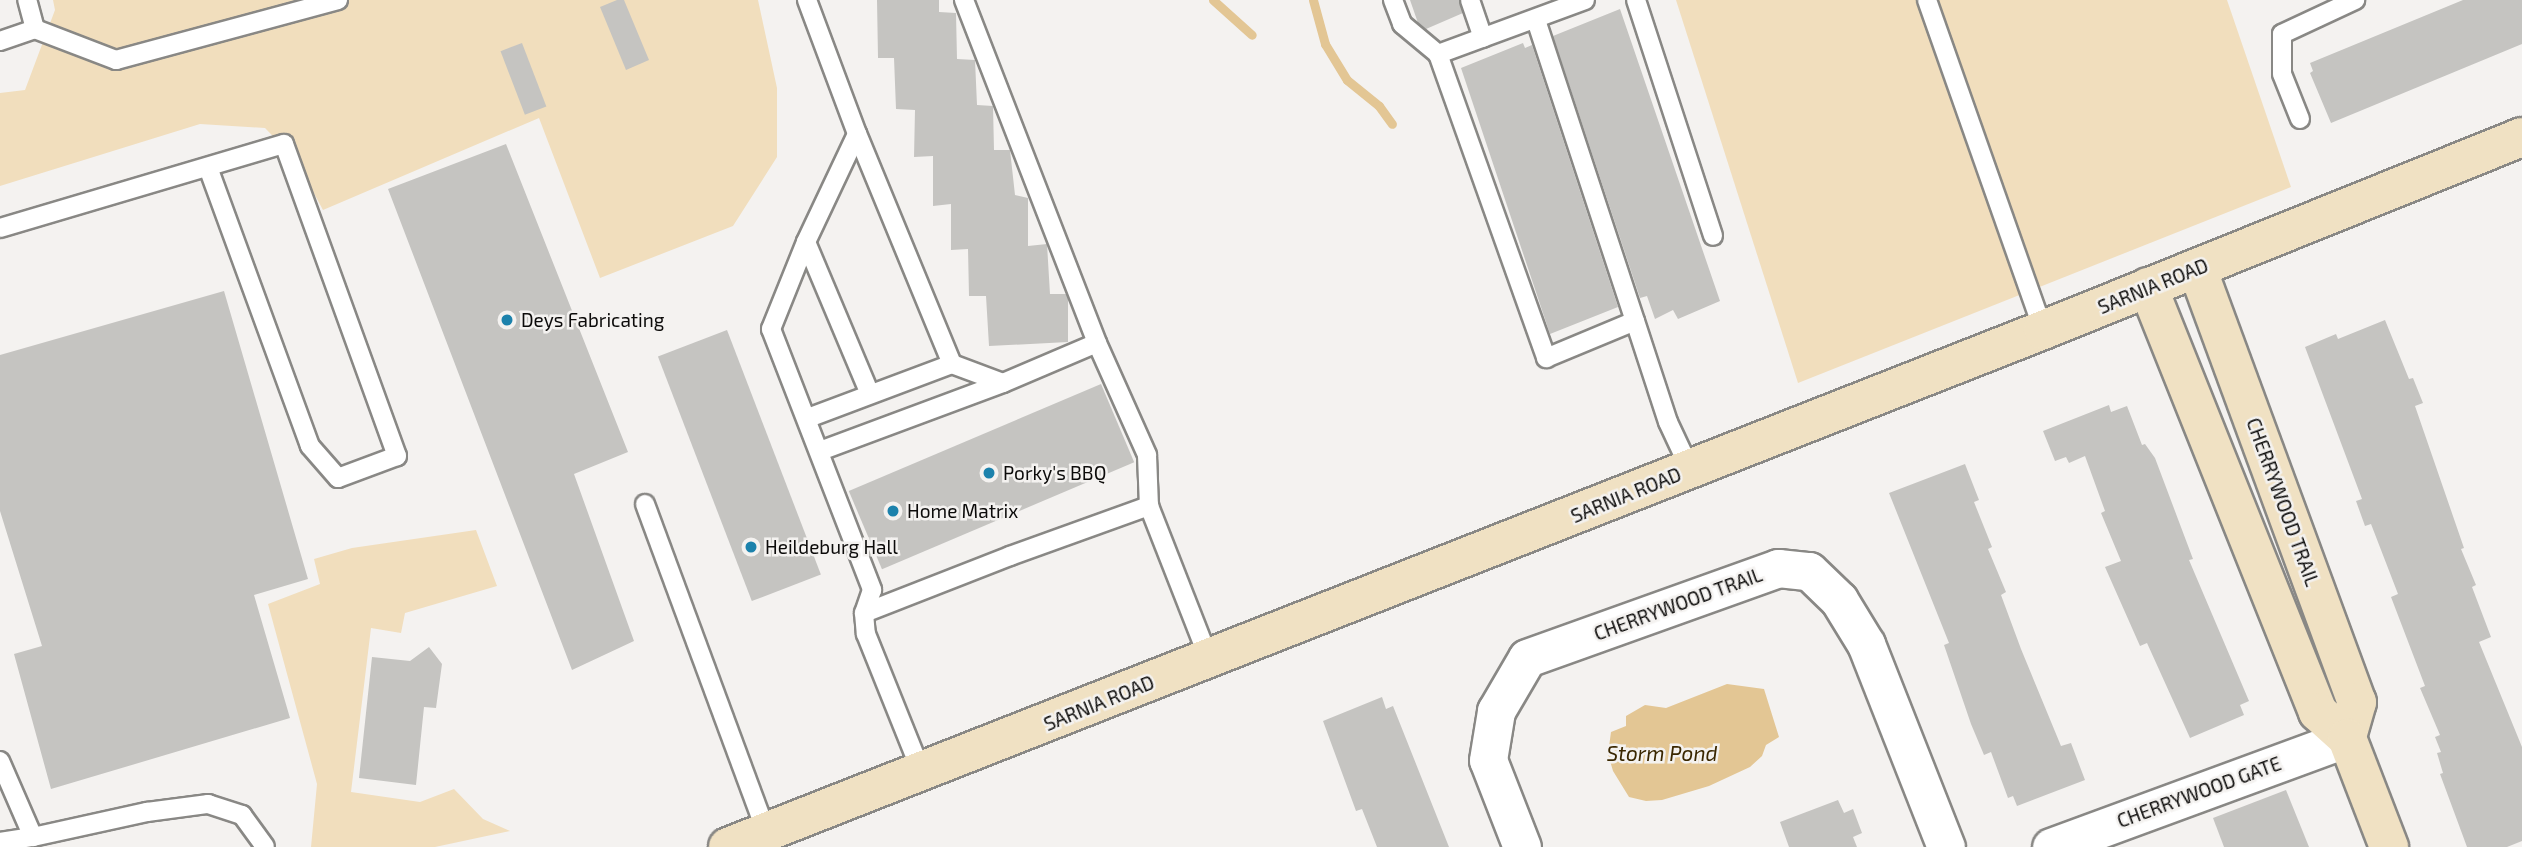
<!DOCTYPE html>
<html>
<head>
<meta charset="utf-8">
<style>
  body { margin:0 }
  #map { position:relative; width:2522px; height:847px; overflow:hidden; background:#f4f2f0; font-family:"Exo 2",sans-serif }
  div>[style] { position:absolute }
  .green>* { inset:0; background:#f1debd }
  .water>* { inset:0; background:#e3c694 }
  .stream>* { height:9px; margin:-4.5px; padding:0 4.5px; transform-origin:4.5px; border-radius:4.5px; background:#e3c694 }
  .building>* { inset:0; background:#c5c4c1; transform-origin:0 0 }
  .roads { filter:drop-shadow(2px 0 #898885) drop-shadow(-2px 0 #898885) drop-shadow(0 2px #898885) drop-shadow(0 -2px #898885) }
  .lane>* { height:18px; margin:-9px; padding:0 9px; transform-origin:9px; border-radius:9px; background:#fff }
  .street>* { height:37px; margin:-18.5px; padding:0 18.5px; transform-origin:18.5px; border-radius:18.5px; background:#fff }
  .secondary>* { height:38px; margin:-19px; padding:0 19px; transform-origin:19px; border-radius:19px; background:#f0e1c3 }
  .dots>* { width:19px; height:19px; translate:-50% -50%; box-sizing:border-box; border:4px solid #f4f2f0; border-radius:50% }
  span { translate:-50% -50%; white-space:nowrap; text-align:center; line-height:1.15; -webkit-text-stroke:5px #f4f2f0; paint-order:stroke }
  .street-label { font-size:19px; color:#0c0b0a }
  .poi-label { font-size:19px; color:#0c0b0a }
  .left { translate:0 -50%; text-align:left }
  .water-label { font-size:21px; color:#3a2700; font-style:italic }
</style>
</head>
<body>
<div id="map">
  <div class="green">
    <div style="clip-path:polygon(53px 0,758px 0,777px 88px,777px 157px,733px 226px,600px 278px,539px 118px,323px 210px,296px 160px,265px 128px,200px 124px,0 186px,0 93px,25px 90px,55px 10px)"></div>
    <div style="clip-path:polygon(1676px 0,2227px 0,2291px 187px,1798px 383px)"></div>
    <div style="clip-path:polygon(476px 530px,497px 586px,405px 613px,401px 633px,371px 628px,351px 792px,420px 802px,454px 789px,483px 819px,510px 831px,435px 847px,311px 847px,317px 784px,268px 604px,320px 584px,314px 559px,352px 548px)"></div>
  </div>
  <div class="water">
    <div style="clip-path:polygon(1727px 684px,1764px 689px,1779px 737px,1766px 745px,1762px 756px,1750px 767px,1709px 786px,1662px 800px,1646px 801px,1629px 797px,1613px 771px,1608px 754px,1611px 732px,1626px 726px,1626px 716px,1645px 705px,1666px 708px)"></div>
  </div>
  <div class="stream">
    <div style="left:1213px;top:0;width:52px;rotate:41.9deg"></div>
    <div style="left:1313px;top:0;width:46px;rotate:74.7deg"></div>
    <div style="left:1325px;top:44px;width:42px;rotate:58.6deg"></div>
    <div style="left:1347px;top:80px;width:41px;rotate:39.1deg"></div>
    <div style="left:1379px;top:106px;width:22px;rotate:54deg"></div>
  </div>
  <div class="building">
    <div style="clip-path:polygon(617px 0,624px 0,649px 60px,626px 70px,600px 7px)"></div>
    <div style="clip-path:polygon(877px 0,939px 0,939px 12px,956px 13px,957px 59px,975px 60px,977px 105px,993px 106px,994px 150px,1010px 150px,1015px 195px,1028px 198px,1028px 246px,1047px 244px,1050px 294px,1066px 294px,1068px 298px,1068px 342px,989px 346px,986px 296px,969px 296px,968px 249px,951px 250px,951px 204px,933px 206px,933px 156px,914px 157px,915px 110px,896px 109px,894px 58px,878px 58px)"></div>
    <div style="clip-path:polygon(1410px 0,1459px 0,1463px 13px,1426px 29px,1418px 23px)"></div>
    <div style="clip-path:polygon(2463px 0,2522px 0,2522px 44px,2331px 123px,2310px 73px,2313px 71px,2310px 63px)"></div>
    <div style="clip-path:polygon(1620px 9px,1720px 301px,1678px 319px,1673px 310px,1655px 319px,1647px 296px,1640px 298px,1553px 36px)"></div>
    <div style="left:522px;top:43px;width:68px;height:23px;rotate:69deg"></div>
    <div style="clip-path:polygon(1523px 43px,1525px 48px,1532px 45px,1618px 307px,1550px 334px,1461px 68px)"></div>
    <div style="clip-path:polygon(506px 144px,628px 452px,574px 474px,634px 641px,572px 670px,388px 189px)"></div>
    <div style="clip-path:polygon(224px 291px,308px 579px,254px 595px,290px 718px,51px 789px,14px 654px,42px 646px,0 511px,0 355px)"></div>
    <div style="clip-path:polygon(2385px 320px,2409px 379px,2413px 378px,2423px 403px,2415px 406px,2464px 548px,2461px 549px,2476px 585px,2472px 587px,2491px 637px,2479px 642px,2522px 747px,2522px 841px,2507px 847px,2467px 847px,2440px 774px,2443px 773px,2437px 753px,2441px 752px,2435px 737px,2440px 735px,2420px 688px,2425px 686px,2391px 597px,2398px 594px,2371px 524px,2365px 526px,2356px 501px,2362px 499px,2305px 347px,2336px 334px,2338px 339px)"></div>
    <div style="left:727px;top:330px;width:262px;height:74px;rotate:69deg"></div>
    <div style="left:1101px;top:384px;width:85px;height:274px;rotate:67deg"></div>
    <div style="clip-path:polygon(2109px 405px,2111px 412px,2127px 406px,2142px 445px,2145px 444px,2155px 458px,2193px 559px,2189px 560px,2249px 701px,2240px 705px,2244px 715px,2190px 738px,2147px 643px,2140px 646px,2105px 567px,2121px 561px,2101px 513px,2105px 511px,2085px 456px,2069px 463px,2066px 457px,2055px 461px,2043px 431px)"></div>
    <div style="clip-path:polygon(1965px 464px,1979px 500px,1974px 502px,1992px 547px,1988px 549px,2006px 592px,2001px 595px,2021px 649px,2061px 746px,2071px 743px,2085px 780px,2017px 806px,2013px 796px,2008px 798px,1991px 752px,1984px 755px,1971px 724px,1944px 645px,1949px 643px,1889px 493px)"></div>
    <div style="clip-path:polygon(429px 647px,442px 664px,436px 708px,424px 707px,416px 785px,359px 778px,372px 657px,410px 661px)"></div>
    <div style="clip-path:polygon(1382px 697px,1386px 709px,1393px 706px,1449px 847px,1377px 847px,1362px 809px,1356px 811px,1323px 721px)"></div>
    <div style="clip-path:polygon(2286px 790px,2309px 847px,2224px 847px,2213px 818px)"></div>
    <div style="clip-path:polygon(1838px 800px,1844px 813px,1853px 809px,1862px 833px,1853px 837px,1857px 847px,1789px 847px,1780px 822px)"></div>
  </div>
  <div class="roads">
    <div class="lane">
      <div style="left:807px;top:0;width:143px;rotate:69.5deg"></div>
      <div style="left:857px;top:134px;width:119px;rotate:115.3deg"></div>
      <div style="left:806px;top:242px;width:94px;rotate:111.9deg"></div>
      <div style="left:771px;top:329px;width:280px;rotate:68.8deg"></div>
      <div style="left:872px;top:590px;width:24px;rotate:109deg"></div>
      <div style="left:864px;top:613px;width:21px;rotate:85deg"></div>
      <div style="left:866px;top:634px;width:150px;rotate:68.1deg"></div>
      <div style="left:964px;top:0;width:368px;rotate:68.8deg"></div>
      <div style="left:1393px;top:0;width:26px;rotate:69deg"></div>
      <div style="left:1402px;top:24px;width:47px;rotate:39.8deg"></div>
      <div style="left:1470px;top:0;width:40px;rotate:71.1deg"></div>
      <div style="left:1585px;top:0;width:157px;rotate:159.8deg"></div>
      <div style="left:1438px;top:54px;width:323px;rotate:70.4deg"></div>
      <div style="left:1546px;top:358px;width:96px;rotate:-22.6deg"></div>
      <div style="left:1635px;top:321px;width:106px;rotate:71.9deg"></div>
      <div style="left:1668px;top:422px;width:52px;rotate:64.9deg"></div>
      <div style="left:1636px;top:0;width:248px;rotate:71.9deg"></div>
      <div style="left:1927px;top:0;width:350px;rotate:70.6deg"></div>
      <div style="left:1536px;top:20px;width:317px;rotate:71.8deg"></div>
      <div style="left:35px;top:29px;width:87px;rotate:20.9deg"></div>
      <div style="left:116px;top:60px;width:230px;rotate:-15.1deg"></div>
      <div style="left:0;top:41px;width:37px;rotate:-19deg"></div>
      <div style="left:35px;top:29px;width:30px;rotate:-105deg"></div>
      <div style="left:2300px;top:119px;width:48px;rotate:-111.8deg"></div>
      <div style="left:2282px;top:74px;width:40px;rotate:-90deg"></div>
      <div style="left:2282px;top:34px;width:81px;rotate:-25deg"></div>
      <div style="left:0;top:228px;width:296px;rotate:-16.5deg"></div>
      <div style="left:284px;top:144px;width:332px;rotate:70.1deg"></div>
      <div style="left:397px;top:456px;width:63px;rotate:159.6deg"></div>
      <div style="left:338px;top:478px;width:43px;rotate:-131.2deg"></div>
      <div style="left:310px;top:446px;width:297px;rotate:-110.1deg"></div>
      <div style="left:806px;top:242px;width:165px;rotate:67.2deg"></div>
      <div style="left:952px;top:364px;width:54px;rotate:20.4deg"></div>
      <div style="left:808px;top:418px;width:154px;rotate:-20.6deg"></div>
      <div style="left:952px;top:364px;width:249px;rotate:-112.4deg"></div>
      <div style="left:820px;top:451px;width:195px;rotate:-20.4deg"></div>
      <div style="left:1003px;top:383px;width:102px;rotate:-23.1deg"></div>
      <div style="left:1097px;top:343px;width:123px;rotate:65.9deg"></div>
      <div style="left:1147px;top:455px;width:51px;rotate:87.8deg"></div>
      <div style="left:645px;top:504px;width:349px;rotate:69.7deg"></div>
      <div style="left:864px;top:613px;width:157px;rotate:-21.3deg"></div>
      <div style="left:1010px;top:556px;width:148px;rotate:-19.8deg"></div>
      <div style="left:1149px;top:506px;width:164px;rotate:68.6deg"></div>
      <div style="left:0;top:761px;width:83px;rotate:66.5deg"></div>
      <div style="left:33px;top:837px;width:117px;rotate:-12.4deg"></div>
      <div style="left:147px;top:812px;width:62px;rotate:-7.5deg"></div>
      <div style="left:208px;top:804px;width:36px;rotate:18deg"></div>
      <div style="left:242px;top:815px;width:39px;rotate:54deg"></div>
      <div style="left:0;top:842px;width:33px;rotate:-9deg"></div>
    </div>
    <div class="street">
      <div style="left:1522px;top:847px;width:93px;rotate:-111.3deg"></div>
      <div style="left:1488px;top:760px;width:50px;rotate:-80.7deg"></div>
      <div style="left:1496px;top:711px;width:61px;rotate:-59.7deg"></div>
      <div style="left:1527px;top:658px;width:267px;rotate:-19.7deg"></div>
      <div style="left:1778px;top:568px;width:31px;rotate:6deg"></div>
      <div style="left:1809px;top:571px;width:42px;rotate:44deg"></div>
      <div style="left:1839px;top:600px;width:52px;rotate:58.5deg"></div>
      <div style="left:1866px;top:644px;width:218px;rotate:68.5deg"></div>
      <div style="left:2051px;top:847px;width:315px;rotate:-20.2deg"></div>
    </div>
    <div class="secondary">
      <div style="left:2197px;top:268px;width:463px;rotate:69.8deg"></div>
      <div style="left:2357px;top:702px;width:37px;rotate:106deg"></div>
      <div style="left:2148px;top:287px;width:458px;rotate:68.2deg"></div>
      <div style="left:2318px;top:712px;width:39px;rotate:42deg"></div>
      <div style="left:2347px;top:738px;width:117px;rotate:68.9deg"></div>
      <div style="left:728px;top:847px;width:1413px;rotate:-21.46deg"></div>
      <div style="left:2043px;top:330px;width:516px;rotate:-21.95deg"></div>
    </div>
  </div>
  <div class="dots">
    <div style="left:507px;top:320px;background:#1c82ac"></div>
    <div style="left:989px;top:473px;background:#1c82ac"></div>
    <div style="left:893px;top:511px;background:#1c82ac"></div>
    <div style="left:751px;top:547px;background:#1c82ac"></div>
  </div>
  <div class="street-label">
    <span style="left:2153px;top:286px;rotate:-22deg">SARNIA ROAD</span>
    <span style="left:1626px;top:495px;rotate:-22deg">SARNIA ROAD</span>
    <span style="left:2283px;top:502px;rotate:70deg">CHERRYWOOD TRAIL</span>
    <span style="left:1678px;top:604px;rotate:-20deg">CHERRYWOOD TRAIL</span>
    <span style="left:1099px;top:703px;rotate:-22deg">SARNIA ROAD</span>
    <span style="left:2199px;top:792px;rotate:-20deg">CHERRYWOOD GATE</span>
  </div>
  <div class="poi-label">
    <span class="left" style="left:521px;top:320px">Deys Fabricating</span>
    <span class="left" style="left:1003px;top:473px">Porky's BBQ</span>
    <span class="left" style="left:907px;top:511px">Home Matrix</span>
    <span class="left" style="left:765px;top:547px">Heildeburg Hall</span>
  </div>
  <div class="water-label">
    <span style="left:1662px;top:753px">Storm Pond</span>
  </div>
</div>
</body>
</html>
